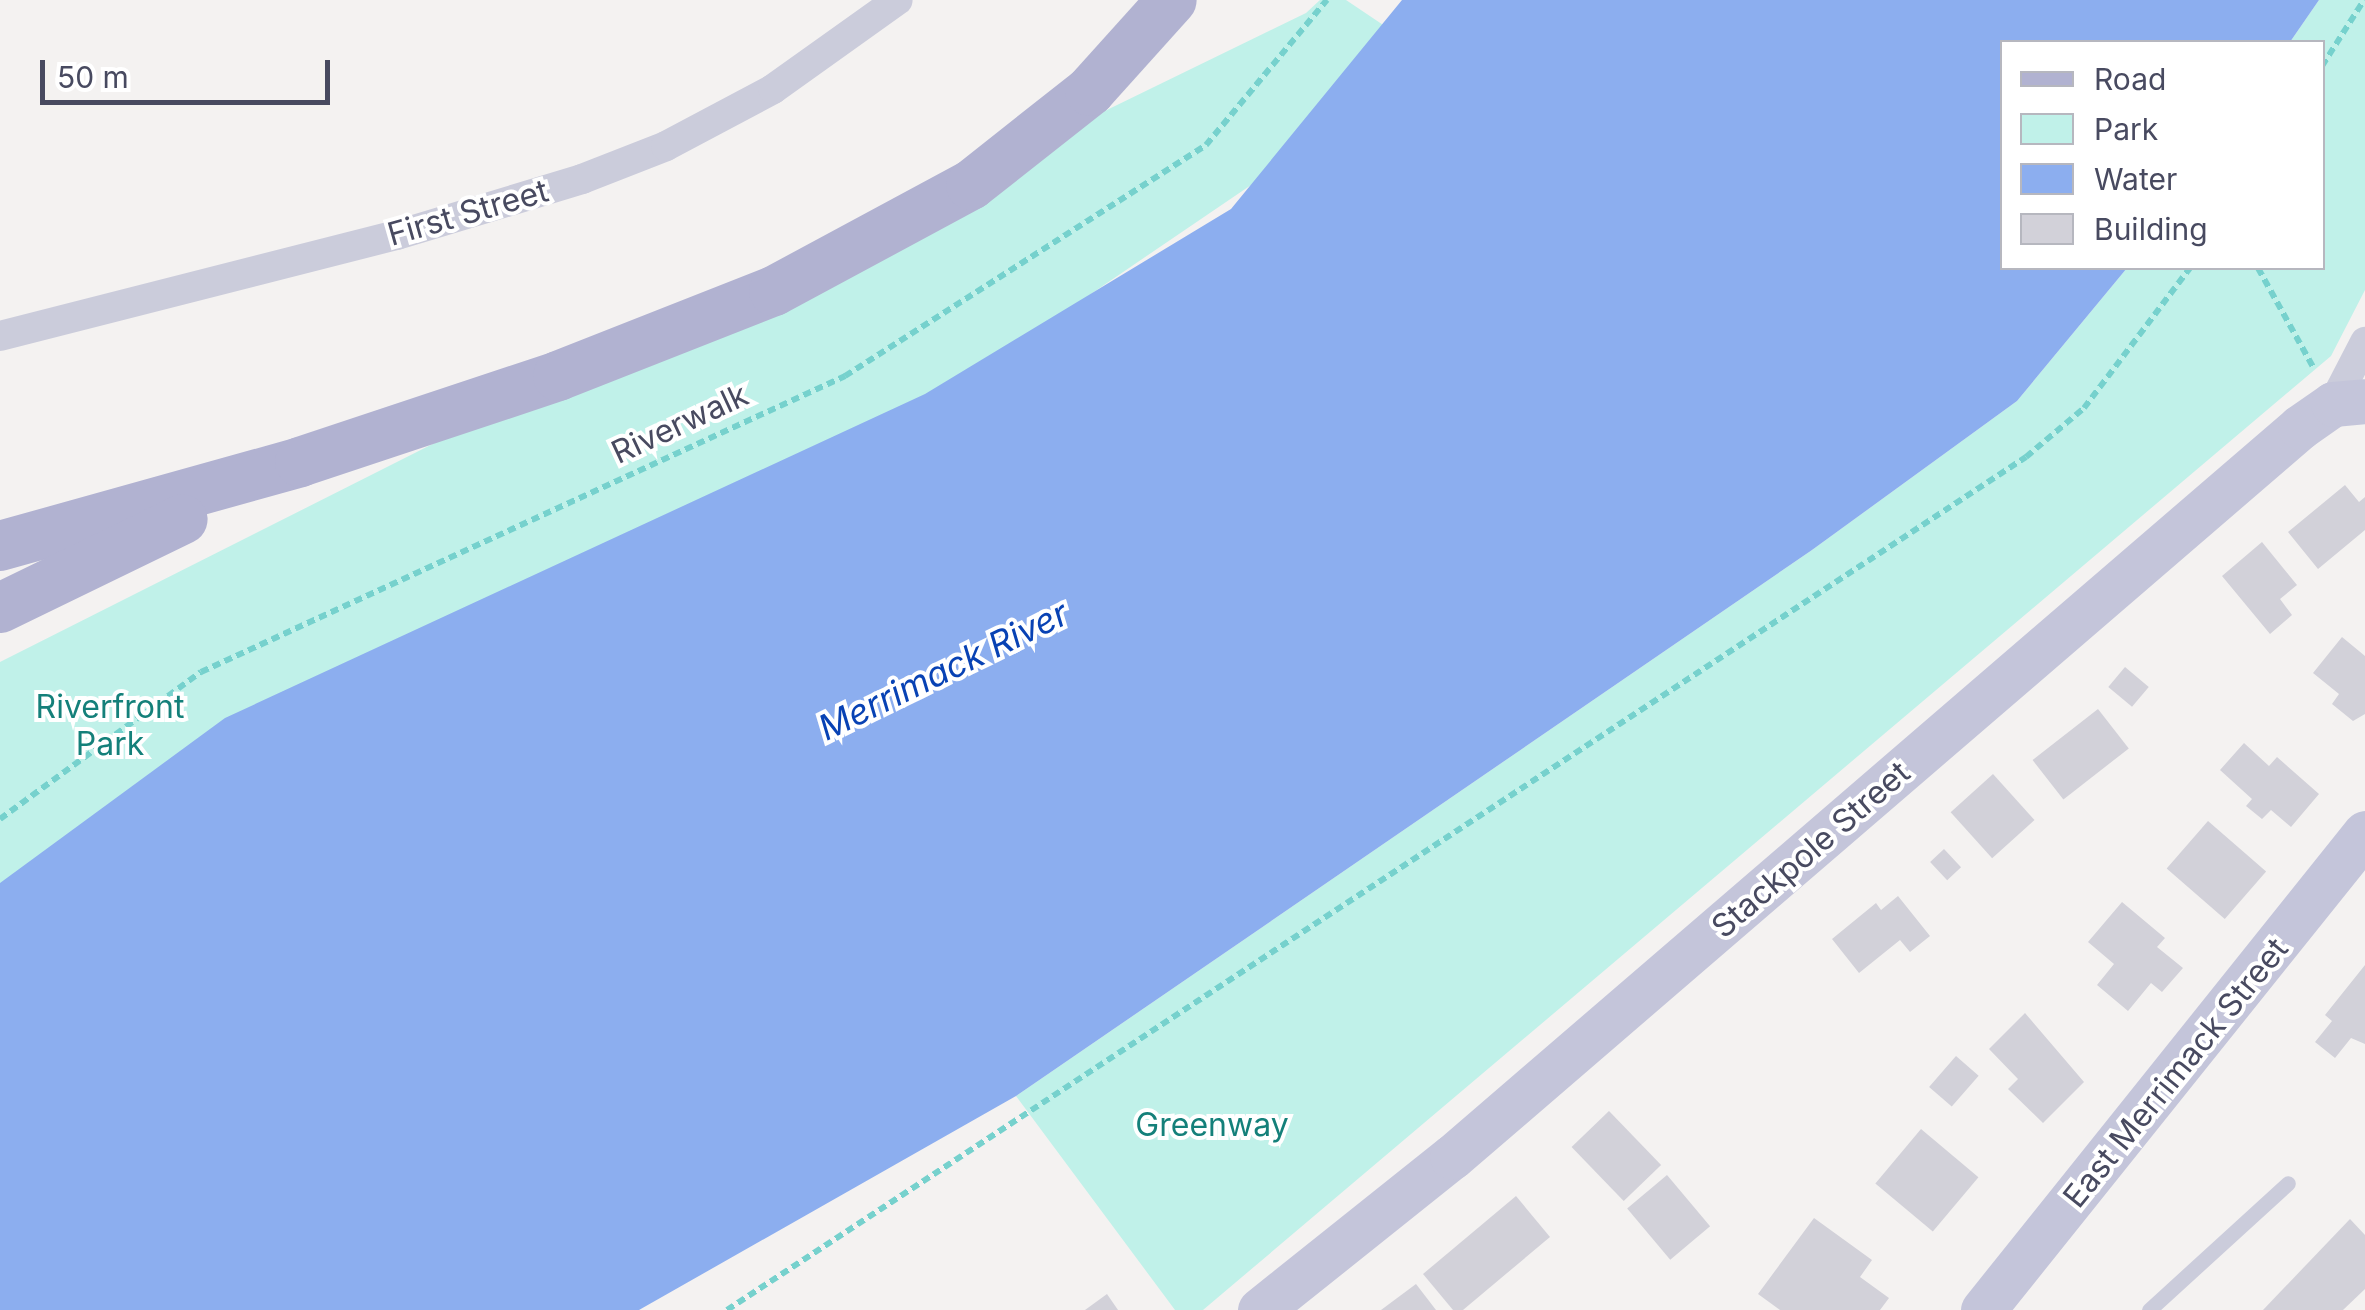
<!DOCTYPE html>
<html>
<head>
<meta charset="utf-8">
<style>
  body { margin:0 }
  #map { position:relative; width:2365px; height:1310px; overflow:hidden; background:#f4f2f1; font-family:Inter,sans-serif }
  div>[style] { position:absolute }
  .green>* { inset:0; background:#c0f1e9 }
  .water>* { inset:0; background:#8caeef }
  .building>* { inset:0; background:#d2d1d9; transform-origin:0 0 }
  .path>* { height:6px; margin-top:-3px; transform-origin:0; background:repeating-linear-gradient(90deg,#76d1cd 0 8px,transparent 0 13px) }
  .lane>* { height:15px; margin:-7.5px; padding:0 7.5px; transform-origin:7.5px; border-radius:7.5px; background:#cbccdb }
  .street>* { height:30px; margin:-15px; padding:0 15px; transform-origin:15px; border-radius:15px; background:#cbccdb }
  .secondary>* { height:45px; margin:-22.5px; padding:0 22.5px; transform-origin:22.5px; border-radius:22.5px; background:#c4c5da }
  .primary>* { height:50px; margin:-25px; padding:0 25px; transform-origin:25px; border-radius:25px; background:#b1b2d1 }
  span { translate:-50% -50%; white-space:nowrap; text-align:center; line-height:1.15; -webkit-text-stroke:8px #fff; paint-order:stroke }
  .street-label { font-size:32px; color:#484a60 }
  .park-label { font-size:32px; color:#14807a }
  .water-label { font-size:35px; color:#0842b4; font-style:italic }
  .legend { position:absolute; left:2000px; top:40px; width:325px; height:230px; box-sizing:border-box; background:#fff; border:2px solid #b6b7bf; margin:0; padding:12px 18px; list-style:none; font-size:30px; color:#484a60 }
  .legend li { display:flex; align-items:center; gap:20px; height:50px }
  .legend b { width:50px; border:2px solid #b6b7bf }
  .scale { position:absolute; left:40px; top:60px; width:290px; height:45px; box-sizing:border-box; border:5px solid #484a60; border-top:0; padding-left:12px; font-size:30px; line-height:35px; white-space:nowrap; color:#484a60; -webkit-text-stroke:8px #fff; paint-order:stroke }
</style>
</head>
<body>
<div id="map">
  <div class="green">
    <div style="clip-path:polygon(1320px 0,1346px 0,1419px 49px,1367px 106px,985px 366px,0 917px,0 662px,780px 269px,1306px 13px)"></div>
    <div style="clip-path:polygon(2319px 0,2365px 0,2365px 290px,2331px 356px,1203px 1310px,1175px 1310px,1016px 1096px,1812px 550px,2017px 401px,2127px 268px,2322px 268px,2322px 42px,2290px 42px)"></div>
  </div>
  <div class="water">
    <div style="clip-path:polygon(1402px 0,2319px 0,2290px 42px,2002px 42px,2002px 268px,2127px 268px,2017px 401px,1812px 550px,1016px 1096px,639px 1310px,0 1310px,0 883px,225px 718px,925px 394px,1231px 209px)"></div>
  </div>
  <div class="building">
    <div style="clip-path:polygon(2345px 485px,2359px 502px,2365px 497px,2365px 530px,2318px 569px,2288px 532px)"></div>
    <div style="clip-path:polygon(2262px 542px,2297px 585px,2280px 599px,2292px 615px,2270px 634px,2222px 576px)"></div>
    <div style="clip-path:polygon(2342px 637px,2365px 656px,2365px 714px,2353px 721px,2332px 704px,2339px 694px,2313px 673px)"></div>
    <div style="left:2125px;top:667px;width:31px;height:26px;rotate:40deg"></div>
    <div style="left:2098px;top:709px;width:50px;height:83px;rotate:52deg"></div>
    <div style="clip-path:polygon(2244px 743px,2269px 766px,2277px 757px,2319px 794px,2291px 827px,2271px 810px,2262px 819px,2246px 806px,2252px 799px,2220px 770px)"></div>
    <div style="left:1993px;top:774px;width:62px;height:57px;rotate:48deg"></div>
    <div style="left:2208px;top:821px;width:77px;height:63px;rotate:41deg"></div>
    <div style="left:1944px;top:849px;width:25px;height:19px;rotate:47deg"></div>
    <div style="clip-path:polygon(1898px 896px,1930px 936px,1910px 952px,1900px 940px,1859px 973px,1832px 939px,1876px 903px,1881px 910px)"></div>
    <div style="clip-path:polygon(2122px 902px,2165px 938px,2157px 947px,2183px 968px,2162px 992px,2151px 983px,2128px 1011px,2097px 985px,2114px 964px,2088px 942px)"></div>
    <div style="clip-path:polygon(2365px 965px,2365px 1044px,2351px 1038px,2335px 1058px,2315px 1042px,2332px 1021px,2325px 1015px)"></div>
    <div style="clip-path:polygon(2025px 1013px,2084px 1082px,2043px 1123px,2008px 1089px,2018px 1079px,1989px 1049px)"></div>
    <div style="left:1956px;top:1056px;width:30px;height:41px;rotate:41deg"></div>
    <div style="left:1609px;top:1111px;width:75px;height:52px;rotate:46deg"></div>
    <div style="left:1921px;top:1129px;width:75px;height:71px;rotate:40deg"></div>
    <div style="left:1667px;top:1175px;width:67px;height:52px;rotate:50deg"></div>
    <div style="clip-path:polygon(1516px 1196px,1550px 1237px,1463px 1310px,1453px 1310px,1423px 1274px)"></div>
    <div style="clip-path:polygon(1814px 1218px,1872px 1260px,1860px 1277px,1889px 1298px,1880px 1310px,1780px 1310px,1758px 1294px)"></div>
    <div style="clip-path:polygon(2350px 1219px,2365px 1235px,2365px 1289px,2343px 1310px,2263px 1310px)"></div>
    <div style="clip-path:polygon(1416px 1284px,1436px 1310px,1381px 1310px)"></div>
    <div style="clip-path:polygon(1107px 1294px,1118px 1310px,1085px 1310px)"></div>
  </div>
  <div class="path">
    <div style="left:2322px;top:66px;width:78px;rotate:-57.5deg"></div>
    <div style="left:2258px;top:268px;width:113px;rotate:60.9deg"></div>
    <div style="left:0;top:819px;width:249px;rotate:-36.2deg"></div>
    <div style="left:201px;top:672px;width:709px;rotate:-24.68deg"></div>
    <div style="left:845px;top:376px;width:429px;rotate:-32.6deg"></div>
    <div style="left:1206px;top:145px;width:189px;rotate:-50.2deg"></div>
    <div style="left:727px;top:1310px;width:1554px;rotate:-33.29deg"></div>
    <div style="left:2026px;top:457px;width:76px;rotate:-40.2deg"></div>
    <div style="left:2084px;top:408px;width:176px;rotate:-52.9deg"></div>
  </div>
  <div class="lane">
    <div style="left:2149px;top:1310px;width:188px;rotate:-42.4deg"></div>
  </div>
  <div class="street">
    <div style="left:0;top:336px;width:410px;rotate:-14.3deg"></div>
    <div style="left:397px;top:235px;width:193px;rotate:-16.8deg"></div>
    <div style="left:582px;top:179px;width:90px;rotate:-21.4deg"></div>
    <div style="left:666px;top:146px;width:121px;rotate:-28deg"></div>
    <div style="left:773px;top:89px;width:153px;rotate:-35.5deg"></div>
    <div style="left:2333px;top:404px;width:70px;rotate:-62.7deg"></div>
  </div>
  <div class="secondary">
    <div style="left:1260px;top:1310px;width:246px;rotate:-38.6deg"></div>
    <div style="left:1452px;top:1157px;width:1119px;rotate:-40.72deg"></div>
    <div style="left:2300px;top:427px;width:40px;rotate:-34.9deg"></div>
    <div style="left:2333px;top:404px;width:32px;rotate:-5deg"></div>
    <div style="left:1983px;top:1310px;width:611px;rotate:-51.31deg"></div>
  </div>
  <div class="primary">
    <div style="left:0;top:546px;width:312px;rotate:-15.6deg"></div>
    <div style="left:300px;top:462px;width:272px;rotate:-18.4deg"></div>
    <div style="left:558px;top:376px;width:232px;rotate:-21.5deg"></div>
    <div style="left:774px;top:291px;width:224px;rotate:-28.3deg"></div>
    <div style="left:971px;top:185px;width:152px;rotate:-38.3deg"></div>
    <div style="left:1090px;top:91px;width:122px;rotate:-48deg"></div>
    <div style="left:0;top:608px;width:203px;rotate:-25.9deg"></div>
  </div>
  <div class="street-label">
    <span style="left:468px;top:213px;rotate:-16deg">First Street</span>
    <span style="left:680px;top:424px;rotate:-25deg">Riverwalk</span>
    <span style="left:1811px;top:850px;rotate:-41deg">Stackpole Street</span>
    <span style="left:2176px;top:1073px;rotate:-51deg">East Merrimack Street</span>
  </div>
  <div class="park-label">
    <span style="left:110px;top:726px">Riverfront<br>Park</span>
    <span style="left:1212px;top:1125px">Greenway</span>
  </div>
  <div class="water-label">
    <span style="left:943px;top:670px;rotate:-26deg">Merrimack River</span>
  </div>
  <ul class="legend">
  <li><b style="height:12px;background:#b1b2d1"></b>Road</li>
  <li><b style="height:28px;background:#c0f1e9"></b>Park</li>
  <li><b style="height:28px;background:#8caeef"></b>Water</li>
  <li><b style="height:28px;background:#d2d1d9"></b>Building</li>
  </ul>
  <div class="scale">50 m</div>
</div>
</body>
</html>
